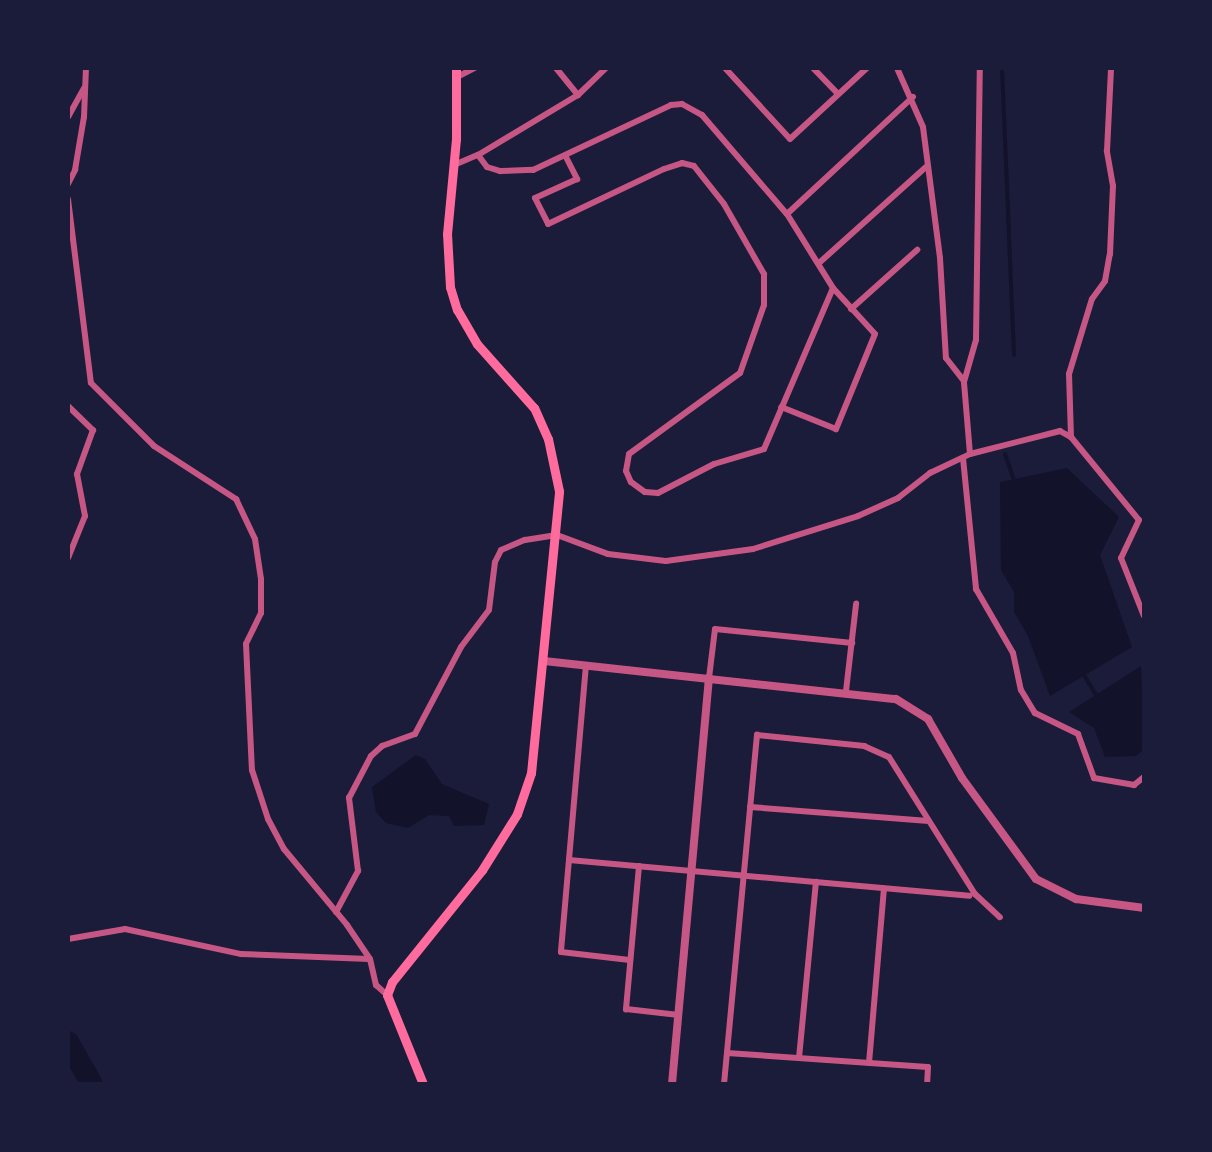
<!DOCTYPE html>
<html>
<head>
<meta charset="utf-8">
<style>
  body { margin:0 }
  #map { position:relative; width:1212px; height:1152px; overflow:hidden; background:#1b1b3a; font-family:"Source Serif 4",serif }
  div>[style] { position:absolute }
  .water>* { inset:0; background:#12122b }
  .stream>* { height:4px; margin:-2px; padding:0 2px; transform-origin:2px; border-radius:2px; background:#12122b }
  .river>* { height:22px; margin:-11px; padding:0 11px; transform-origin:11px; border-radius:11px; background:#12122b }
  .minor>* { height:6px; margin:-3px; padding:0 3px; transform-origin:3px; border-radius:3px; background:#c65784 }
  .tertiary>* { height:8px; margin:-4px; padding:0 4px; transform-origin:4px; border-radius:4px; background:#c65784 }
  .secondary>* { height:9px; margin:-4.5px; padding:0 4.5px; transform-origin:4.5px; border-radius:4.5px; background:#ff6b9d }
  span { translate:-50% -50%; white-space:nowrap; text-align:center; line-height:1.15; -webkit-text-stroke:8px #1b1b3a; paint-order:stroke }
  .frame { position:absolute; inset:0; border:70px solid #1b1b3a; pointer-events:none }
</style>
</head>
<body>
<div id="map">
  <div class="water">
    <div style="clip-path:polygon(1067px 468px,1119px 517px,1100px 555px,1132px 647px,1050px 696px,1028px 636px,1014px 612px,1014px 592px,1001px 570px,1000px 482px)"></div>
    <div style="clip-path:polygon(1141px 666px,1144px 749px,1136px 756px,1105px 757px,1094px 728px,1069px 712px)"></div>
    <div style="clip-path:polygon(416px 755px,425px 759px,442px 784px,489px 804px,484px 825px,454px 826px,449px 816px,429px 815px,408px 828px,386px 823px,376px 812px,372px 787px)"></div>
  </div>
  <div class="stream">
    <div style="left:1002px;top:68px;width:287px;rotate:87.6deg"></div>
    <div style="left:1005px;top:454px;width:31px;rotate:71deg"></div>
    <div style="left:1084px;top:675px;width:26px;rotate:59deg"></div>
  </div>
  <div class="river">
    <div style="left:68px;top:1042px;width:48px;rotate:60.3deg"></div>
  </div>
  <div class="minor">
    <div style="left:556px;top:68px;width:35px;rotate:51deg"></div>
    <div style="left:725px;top:68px;width:96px;rotate:47.5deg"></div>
    <div style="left:790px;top:139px;width:105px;rotate:-42.7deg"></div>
    <div style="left:813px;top:68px;width:36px;rotate:46deg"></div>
    <div style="left:897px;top:68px;width:64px;rotate:66.2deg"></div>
    <div style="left:923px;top:127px;width:132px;rotate:82.6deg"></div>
    <div style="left:940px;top:258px;width:100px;rotate:86.6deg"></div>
    <div style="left:946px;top:358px;width:29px;rotate:52deg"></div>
    <div style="left:457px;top:77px;width:20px;rotate:-27deg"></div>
    <div style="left:68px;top:117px;width:33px;rotate:-61deg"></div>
    <div style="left:478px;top:155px;width:15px;rotate:53deg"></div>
    <div style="left:487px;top:167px;width:14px;rotate:17deg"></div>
    <div style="left:500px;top:171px;width:33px;rotate:-2deg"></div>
    <div style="left:533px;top:170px;width:153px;rotate:-25.2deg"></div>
    <div style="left:671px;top:105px;width:11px;rotate:-5deg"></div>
    <div style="left:682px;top:104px;width:23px;rotate:29deg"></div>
    <div style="left:702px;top:115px;width:130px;rotate:49.4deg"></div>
    <div style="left:787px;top:214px;width:87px;rotate:58.1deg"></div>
    <div style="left:833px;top:288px;width:62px;rotate:47.6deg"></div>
    <div style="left:875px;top:334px;width:103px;rotate:112.3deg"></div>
    <div style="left:836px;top:429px;width:59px;rotate:-158.2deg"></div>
    <div style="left:566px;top:157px;width:25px;rotate:63deg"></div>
    <div style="left:577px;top:179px;width:46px;rotate:155.7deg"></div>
    <div style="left:535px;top:198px;width:29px;rotate:63deg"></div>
    <div style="left:548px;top:224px;width:128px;rotate:-25.4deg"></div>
    <div style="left:664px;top:169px;width:19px;rotate:-18deg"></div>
    <div style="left:682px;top:163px;width:12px;rotate:14deg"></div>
    <div style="left:694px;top:166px;width:48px;rotate:51.7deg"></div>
    <div style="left:724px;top:204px;width:81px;rotate:60.3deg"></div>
    <div style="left:764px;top:274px;width:31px;rotate:90deg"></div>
    <div style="left:764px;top:305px;width:72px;rotate:109.4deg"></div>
    <div style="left:740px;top:373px;width:137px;rotate:143.9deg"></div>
    <div style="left:629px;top:454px;width:17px;rotate:100deg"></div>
    <div style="left:626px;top:471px;width:12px;rotate:66deg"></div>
    <div style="left:631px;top:482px;width:17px;rotate:36deg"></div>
    <div style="left:645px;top:492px;width:13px;rotate:4deg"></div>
    <div style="left:658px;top:493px;width:63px;rotate:-27.4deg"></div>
    <div style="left:714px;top:464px;width:52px;rotate:-16.7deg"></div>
    <div style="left:764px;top:449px;width:175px;rotate:-66.8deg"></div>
    <div style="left:454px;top:165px;width:26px;rotate:-23deg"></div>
    <div style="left:478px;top:155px;width:117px;rotate:-31deg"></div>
    <div style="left:578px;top:95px;width:39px;rotate:-44deg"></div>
    <div style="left:68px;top:184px;width:16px;rotate:-63deg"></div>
    <div style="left:75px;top:170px;width:54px;rotate:-80.4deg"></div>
    <div style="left:84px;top:117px;width:49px;rotate:-87.7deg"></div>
    <div style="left:68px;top:199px;width:185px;rotate:82.9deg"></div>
    <div style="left:91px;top:383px;width:89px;rotate:45deg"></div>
    <div style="left:154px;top:446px;width:98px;rotate:32.9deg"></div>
    <div style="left:236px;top:499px;width:44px;rotate:64.6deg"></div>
    <div style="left:255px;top:539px;width:40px;rotate:81.5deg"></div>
    <div style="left:261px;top:579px;width:34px;rotate:90deg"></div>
    <div style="left:261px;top:613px;width:34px;rotate:116deg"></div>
    <div style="left:246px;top:644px;width:126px;rotate:87.3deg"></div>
    <div style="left:252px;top:770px;width:52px;rotate:71.9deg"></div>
    <div style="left:268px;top:819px;width:34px;rotate:62deg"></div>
    <div style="left:284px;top:849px;width:99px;rotate:50.3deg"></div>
    <div style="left:347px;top:925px;width:41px;rotate:55.9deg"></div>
    <div style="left:370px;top:959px;width:27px;rotate:77deg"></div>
    <div style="left:376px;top:985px;width:15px;rotate:42deg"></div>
    <div style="left:787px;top:214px;width:172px;rotate:-42.9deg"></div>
    <div style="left:819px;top:263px;width:144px;rotate:-41.9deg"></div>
    <div style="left:851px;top:309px;width:89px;rotate:-41.8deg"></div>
    <div style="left:68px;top:406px;width:35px;rotate:44deg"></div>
    <div style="left:93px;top:430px;width:47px;rotate:110deg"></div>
    <div style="left:77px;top:474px;width:43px;rotate:79.2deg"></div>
    <div style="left:85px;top:516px;width:45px;rotate:112deg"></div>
    <div style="left:1071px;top:437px;width:63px;rotate:-91.8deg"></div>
    <div style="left:1069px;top:374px;width:78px;rotate:-73deg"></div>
    <div style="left:1092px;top:299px;width:22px;rotate:-54deg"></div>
    <div style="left:1105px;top:281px;width:27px;rotate:-80deg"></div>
    <div style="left:1110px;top:254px;width:68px;rotate:-87.5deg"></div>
    <div style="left:1113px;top:186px;width:36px;rotate:-100deg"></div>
    <div style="left:1107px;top:151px;width:83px;rotate:-87.2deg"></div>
    <div style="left:970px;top:454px;width:72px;rotate:-94.8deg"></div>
    <div style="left:964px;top:382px;width:44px;rotate:-74.1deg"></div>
    <div style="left:976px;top:340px;width:272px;rotate:-89.2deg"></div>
    <div style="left:963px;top:458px;width:132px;rotate:84.3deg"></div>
    <div style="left:976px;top:589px;width:74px;rotate:60deg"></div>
    <div style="left:1013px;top:653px;width:38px;rotate:78deg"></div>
    <div style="left:1021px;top:690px;width:27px;rotate:59deg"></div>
    <div style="left:1035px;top:713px;width:48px;rotate:26deg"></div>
    <div style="left:1078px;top:734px;width:47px;rotate:70deg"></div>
    <div style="left:1094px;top:778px;width:41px;rotate:9.9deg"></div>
    <div style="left:1134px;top:785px;width:13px;rotate:-39deg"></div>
    <div style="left:586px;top:665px;width:288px;rotate:95deg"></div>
    <div style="left:561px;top:952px;width:69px;rotate:6.6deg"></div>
    <div style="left:709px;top:678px;width:49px;rotate:-83deg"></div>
    <div style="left:715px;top:629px;width:138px;rotate:5.8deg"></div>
    <div style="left:846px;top:691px;width:88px;rotate:-83.4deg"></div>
    <div style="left:750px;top:807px;width:179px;rotate:4.5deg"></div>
    <div style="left:569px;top:860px;width:402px;rotate:5.1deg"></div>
    <div style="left:639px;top:866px;width:144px;rotate:95.2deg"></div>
    <div style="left:626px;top:1009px;width:53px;rotate:6.5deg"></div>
    <div style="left:336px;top:912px;width:47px;rotate:-61.8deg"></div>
    <div style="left:358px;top:871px;width:74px;rotate:-97deg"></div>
    <div style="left:349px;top:798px;width:47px;rotate:-62.4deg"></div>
    <div style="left:371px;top:756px;width:15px;rotate:-42deg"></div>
    <div style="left:382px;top:746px;width:35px;rotate:-20deg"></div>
    <div style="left:415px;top:734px;width:98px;rotate:-62.1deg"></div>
    <div style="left:461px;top:647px;width:46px;rotate:-52.9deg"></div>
    <div style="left:489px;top:610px;width:48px;rotate:-82.9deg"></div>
    <div style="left:495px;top:562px;width:13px;rotate:-63deg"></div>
    <div style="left:501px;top:550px;width:26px;rotate:-23deg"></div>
    <div style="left:525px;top:540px;width:32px;rotate:-9deg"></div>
    <div style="left:557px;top:535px;width:54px;rotate:20.4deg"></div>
    <div style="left:608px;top:554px;width:58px;rotate:6.9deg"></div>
    <div style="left:666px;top:561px;width:88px;rotate:-7.9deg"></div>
    <div style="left:753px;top:549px;width:110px;rotate:-17.4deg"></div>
    <div style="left:858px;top:516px;width:44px;rotate:-24.2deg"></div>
    <div style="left:898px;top:498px;width:41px;rotate:-38deg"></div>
    <div style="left:930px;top:473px;width:44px;rotate:-25.4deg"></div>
    <div style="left:970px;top:454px;width:93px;rotate:-14.3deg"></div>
    <div style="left:1060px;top:431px;width:13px;rotate:29deg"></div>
    <div style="left:1071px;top:437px;width:107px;rotate:50.7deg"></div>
    <div style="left:1139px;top:520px;width:42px;rotate:115.3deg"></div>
    <div style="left:1121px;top:558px;width:62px;rotate:68.4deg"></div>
    <div style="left:68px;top:939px;width:58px;rotate:-10deg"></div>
    <div style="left:125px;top:929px;width:119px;rotate:12.2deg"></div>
    <div style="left:241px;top:954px;width:128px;rotate:2.2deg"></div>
    <div style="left:727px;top:1053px;width:201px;rotate:4deg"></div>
    <div style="left:928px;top:1067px;width:17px;rotate:93deg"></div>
    <div style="left:799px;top:1058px;width:177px;rotate:-84.5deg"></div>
    <div style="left:869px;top:1063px;width:175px;rotate:-85.1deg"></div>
    <div style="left:724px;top:1084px;width:351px;rotate:-84.6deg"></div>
    <div style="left:757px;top:735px;width:108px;rotate:5.9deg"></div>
    <div style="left:864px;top:746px;width:27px;rotate:24deg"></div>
    <div style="left:889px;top:757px;width:162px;rotate:57.9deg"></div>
    <div style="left:975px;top:894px;width:34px;rotate:43deg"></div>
  </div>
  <div class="tertiary">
    <div style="left:544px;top:661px;width:354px;rotate:6.2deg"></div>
    <div style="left:896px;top:699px;width:38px;rotate:32deg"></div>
    <div style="left:928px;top:719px;width:68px;rotate:60deg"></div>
    <div style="left:962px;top:778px;width:125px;rotate:53.8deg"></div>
    <div style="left:1036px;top:879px;width:45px;rotate:26.6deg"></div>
    <div style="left:1076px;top:899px;width:69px;rotate:7.5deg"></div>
    <div style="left:672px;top:1084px;width:408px;rotate:-84.8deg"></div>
  </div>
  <div class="secondary">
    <div style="left:423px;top:1084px;width:96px;rotate:-112deg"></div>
    <div style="left:387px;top:995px;width:14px;rotate:-69deg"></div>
    <div style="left:392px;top:982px;width:144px;rotate:-51.2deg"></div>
    <div style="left:482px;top:870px;width:66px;rotate:-58deg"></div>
    <div style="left:517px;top:814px;width:43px;rotate:-71.1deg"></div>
    <div style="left:531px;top:773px;width:283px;rotate:-84.3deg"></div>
    <div style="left:559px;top:491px;width:53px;rotate:-101.9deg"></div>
    <div style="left:548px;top:439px;width:34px;rotate:-114deg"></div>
    <div style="left:534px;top:408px;width:86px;rotate:-131.7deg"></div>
    <div style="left:477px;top:344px;width:39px;rotate:-120deg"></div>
    <div style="left:457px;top:310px;width:24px;rotate:-107deg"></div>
    <div style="left:450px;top:287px;width:53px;rotate:-93.2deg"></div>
    <div style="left:447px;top:234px;width:95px;rotate:-84.6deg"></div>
    <div style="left:456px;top:139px;width:71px;rotate:-90deg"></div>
  </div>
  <div class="frame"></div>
</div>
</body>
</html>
